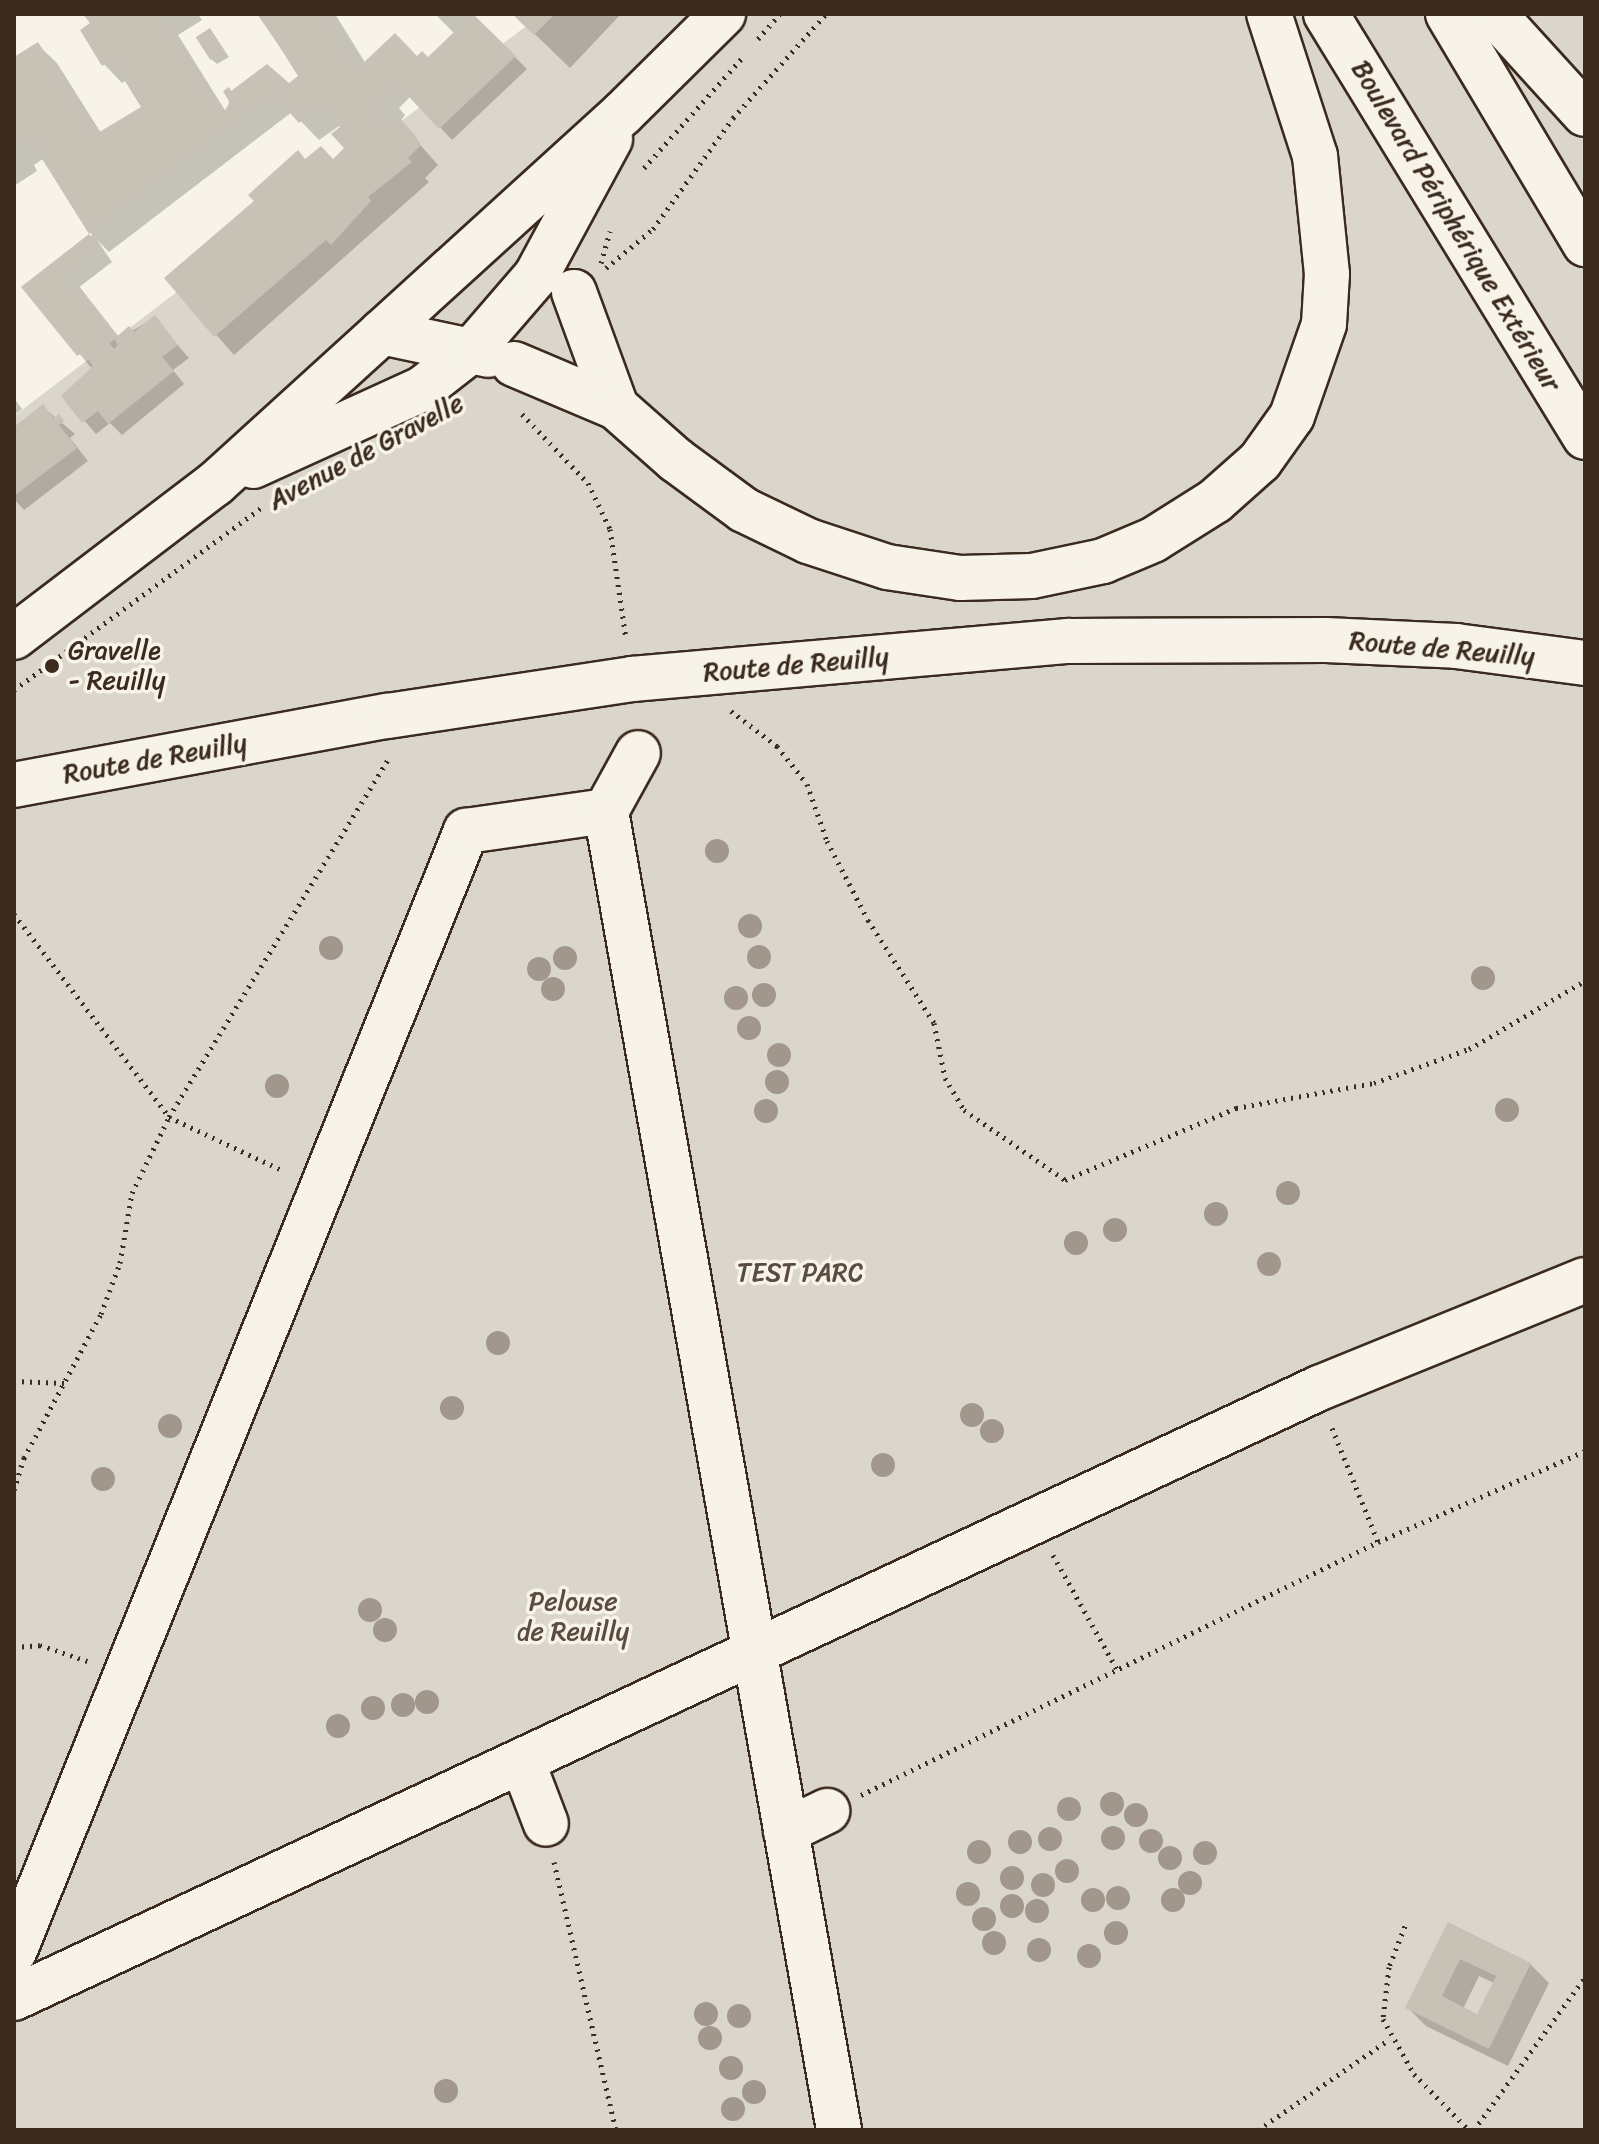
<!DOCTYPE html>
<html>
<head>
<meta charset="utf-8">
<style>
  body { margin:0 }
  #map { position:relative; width:1599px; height:2144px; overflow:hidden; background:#f7f3e8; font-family:Sriracha,sans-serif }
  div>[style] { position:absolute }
  .green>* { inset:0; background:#dbd6cb }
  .shadow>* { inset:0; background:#0003 }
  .building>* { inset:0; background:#c8c1b6; transform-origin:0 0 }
  .path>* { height:5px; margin-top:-2.5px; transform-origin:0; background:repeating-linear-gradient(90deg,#3b2a1e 0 2px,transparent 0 8px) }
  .roads { filter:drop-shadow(2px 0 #3b2a1e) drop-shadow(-2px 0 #3b2a1e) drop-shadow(0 2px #3b2a1e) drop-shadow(0 -2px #3b2a1e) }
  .minor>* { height:44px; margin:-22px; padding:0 22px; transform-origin:22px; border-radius:22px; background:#f7f3e8 }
  .highway>* { height:44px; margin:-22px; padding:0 22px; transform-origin:22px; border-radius:22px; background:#f7f3e8 }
  .trees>* { width:24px; height:24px; margin:-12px; border-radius:50%; background:#a1978c }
  .dots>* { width:22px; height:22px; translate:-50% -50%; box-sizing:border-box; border:4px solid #f7f3e8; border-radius:50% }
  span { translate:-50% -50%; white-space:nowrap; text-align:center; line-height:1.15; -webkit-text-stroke:7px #f7f3e8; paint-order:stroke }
  .street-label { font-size:26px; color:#3b2a1e }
  .poi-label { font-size:26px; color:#3b2a1e }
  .left { translate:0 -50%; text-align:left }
  .park-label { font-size:26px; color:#5b4c41 }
  .frame { position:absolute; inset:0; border:16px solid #3b2a1e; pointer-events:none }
</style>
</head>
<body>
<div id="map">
  <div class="green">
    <div style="clip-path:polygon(542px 14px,1585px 14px,1585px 2130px,14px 2130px,14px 416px)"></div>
  </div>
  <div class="shadow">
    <div style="clip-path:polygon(87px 14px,198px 14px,202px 20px,178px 35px,226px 112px,232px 93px,289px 85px,300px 76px,257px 14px,335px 14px,366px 64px,428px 60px,455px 34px,435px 14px,472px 14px,527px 69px,452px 140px,411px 96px,399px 108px,405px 115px,400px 122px,438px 165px,425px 178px,429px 182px,234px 355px,167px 279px,306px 161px,333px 161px,346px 149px,345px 122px,319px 140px,292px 112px,109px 252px,97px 240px,112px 262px,78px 288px,120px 338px,154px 318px,189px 358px,173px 370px,184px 384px,122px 435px,110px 423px,96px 434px,63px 396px,93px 370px,24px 287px,92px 235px,44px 158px,34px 165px,37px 171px,14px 186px,14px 60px,38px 45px,57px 63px,101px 133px,144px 107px,127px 80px,122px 83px,104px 64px)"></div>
    <div style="clip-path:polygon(514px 14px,621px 14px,570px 68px)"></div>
    <div style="clip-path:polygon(210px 30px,229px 57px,217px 64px,211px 59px)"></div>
    <div style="clip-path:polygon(14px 398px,22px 409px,14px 415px)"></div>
    <div style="clip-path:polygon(43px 407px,75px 434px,70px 438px,88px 461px,24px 510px,14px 499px,14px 429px)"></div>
    <div style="clip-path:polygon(evenodd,1449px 1924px,1530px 1964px,1549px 1983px,1508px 2066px,1426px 2026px,1408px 2008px,1449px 1924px,1479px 1976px,1494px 1983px,1478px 2016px,1463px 2009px,1479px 1976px)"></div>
  </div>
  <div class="building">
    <div style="clip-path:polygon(83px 14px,160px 14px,219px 109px,225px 110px,230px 103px,223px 91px,229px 87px,231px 91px,267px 64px,289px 83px,298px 76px,259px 14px,324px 14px,358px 68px,395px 33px,417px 56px,422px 51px,428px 57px,473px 14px,516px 56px,439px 129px,398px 85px,372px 111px,385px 124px,396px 114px,414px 134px,421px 145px,408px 158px,412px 162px,368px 197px,371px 201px,331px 245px,326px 240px,214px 337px,164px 278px,254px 201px,248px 195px,298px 150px,305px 159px,321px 146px,333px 159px,344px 148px,331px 134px,340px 127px,320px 108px,299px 123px,273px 94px,89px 234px,29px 138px,16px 145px,20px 152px,14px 156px,14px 57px,38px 42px,96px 134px,141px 107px,112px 60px,102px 66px,80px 30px,90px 23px)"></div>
    <div style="clip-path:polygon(512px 14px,555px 14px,534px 35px)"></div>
    <div style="left:210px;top:28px;width:27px;height:17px;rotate:57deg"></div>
    <div style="clip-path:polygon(89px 234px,101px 249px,63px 278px,73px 291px,79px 286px,111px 327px,103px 335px,114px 349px,118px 345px,114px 339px,129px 326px,134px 332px,155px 315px,178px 345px,162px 357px,174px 371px,108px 424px,98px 411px,82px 423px,61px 396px,93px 366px,83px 352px,77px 356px,21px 287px)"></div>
    <div style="clip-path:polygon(43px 404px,54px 418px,59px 414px,64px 421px,59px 425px,77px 448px,14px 496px,14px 427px)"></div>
    <div style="clip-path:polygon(evenodd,1448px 1922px,1531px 1963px,1489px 2049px,1405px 2008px,1448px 1922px,1460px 1959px,1496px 1976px,1477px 2014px,1442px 1996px,1460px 1959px)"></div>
  </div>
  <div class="path">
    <div style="left:758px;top:39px;width:33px;rotate:-49deg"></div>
    <div style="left:644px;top:168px;width:146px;rotate:-48.3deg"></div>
    <div style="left:601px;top:263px;width:33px;rotate:-74deg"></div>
    <div style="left:606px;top:268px;width:61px;rotate:-39.7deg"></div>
    <div style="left:653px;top:229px;width:137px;rotate:-54.2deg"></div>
    <div style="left:733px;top:118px;width:140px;rotate:-48.2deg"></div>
    <div style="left:522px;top:414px;width:95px;rotate:46.3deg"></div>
    <div style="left:588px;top:483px;width:51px;rotate:64.4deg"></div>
    <div style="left:610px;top:529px;width:111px;rotate:81.7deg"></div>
    <div style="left:14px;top:690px;width:307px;rotate:-36.4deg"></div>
    <div style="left:731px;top:711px;width:58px;rotate:37.3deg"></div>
    <div style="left:777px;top:746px;width:48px;rotate:51.7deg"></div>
    <div style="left:807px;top:784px;width:60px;rotate:70.7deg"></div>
    <div style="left:827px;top:841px;width:89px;rotate:62.6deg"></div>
    <div style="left:868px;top:920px;width:122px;rotate:57.3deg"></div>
    <div style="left:934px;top:1023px;width:56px;rotate:78.7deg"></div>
    <div style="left:945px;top:1078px;width:37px;rotate:59deg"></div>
    <div style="left:964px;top:1110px;width:123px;rotate:34.7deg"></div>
    <div style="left:1065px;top:1180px;width:186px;rotate:-22.8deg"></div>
    <div style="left:1236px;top:1108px;width:140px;rotate:-10.3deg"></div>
    <div style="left:1374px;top:1083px;width:101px;rotate:-19.7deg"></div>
    <div style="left:1469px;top:1049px;width:134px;rotate:-30.4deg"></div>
    <div style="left:14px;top:914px;width:255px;rotate:52.6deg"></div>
    <div style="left:169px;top:1117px;width:127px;rotate:25.2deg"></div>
    <div style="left:14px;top:1381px;width:50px;rotate:2.3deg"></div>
    <div style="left:1332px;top:1428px;width:123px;rotate:68deg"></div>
    <div style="left:14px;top:1490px;width:34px;rotate:-73deg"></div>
    <div style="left:24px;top:1458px;width:163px;rotate:-61.9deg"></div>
    <div style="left:101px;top:1314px;width:54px;rotate:-69.6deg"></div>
    <div style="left:120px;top:1263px;width:71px;rotate:-80.3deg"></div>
    <div style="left:132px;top:1193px;width:85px;rotate:-64deg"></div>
    <div style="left:169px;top:1117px;width:421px;rotate:-58.5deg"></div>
    <div style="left:1053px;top:1555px;width:135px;rotate:60.8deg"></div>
    <div style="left:14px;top:1647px;width:26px;rotate:-4deg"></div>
    <div style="left:40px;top:1645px;width:50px;rotate:18.8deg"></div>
    <div style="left:861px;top:1795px;width:576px;rotate:-26.08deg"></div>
    <div style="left:1378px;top:1542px;width:226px;rotate:-23.7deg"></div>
    <div style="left:554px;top:1862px;width:275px;rotate:77deg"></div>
    <div style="left:1405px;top:1926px;width:44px;rotate:111.3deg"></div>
    <div style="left:1389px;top:1967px;width:52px;rotate:96.6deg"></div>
    <div style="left:1383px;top:2019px;width:63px;rotate:60.6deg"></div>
    <div style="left:1414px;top:2074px;width:78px;rotate:45.5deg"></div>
    <div style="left:1258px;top:2130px;width:160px;rotate:-34.6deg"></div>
    <div style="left:1474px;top:2130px;width:189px;rotate:-54deg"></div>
  </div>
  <div class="roads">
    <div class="minor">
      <div style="left:382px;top:332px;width:109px;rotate:12.1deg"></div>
      <div style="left:253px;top:466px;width:186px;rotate:-24.5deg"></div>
      <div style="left:422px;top:389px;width:65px;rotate:-38.1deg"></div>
      <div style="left:473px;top:349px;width:96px;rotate:-49.2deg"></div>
      <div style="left:536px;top:276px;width:156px;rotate:-61.6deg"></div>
      <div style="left:14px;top:637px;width:253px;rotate:-37.3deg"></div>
      <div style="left:215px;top:484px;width:551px;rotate:-42.28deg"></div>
      <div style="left:623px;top:113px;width:141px;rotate:-44.7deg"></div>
      <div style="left:14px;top:785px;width:380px;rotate:-10.5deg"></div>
      <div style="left:388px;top:716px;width:247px;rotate:-8.6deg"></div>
      <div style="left:632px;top:679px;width:438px;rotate:-5deg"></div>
      <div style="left:1068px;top:641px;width:258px;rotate:-0.2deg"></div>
      <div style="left:1326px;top:640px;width:130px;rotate:2.6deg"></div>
      <div style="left:1456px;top:646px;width:130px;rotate:7.5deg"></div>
      <div style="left:606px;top:811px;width:66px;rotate:-61.1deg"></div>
      <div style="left:522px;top:1761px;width:67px;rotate:69.1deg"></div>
      <div style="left:786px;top:1831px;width:46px;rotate:-26deg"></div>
      <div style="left:14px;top:1952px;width:1209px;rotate:-68.04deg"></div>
      <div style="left:466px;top:831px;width:141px;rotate:-8.1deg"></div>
      <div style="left:606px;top:811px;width:1339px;rotate:79.98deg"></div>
      <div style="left:14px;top:1998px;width:1441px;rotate:-25.05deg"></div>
      <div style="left:1319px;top:1388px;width:287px;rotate:-22.1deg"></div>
    </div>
    <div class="highway">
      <div style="left:1326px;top:14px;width:496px;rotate:58.5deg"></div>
      <div style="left:1448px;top:14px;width:268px;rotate:59.2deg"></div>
      <div style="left:1494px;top:14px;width:135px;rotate:47.7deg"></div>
      <div style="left:574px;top:292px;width:122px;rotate:69.9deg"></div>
      <div style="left:514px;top:364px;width:111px;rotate:22.9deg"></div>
      <div style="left:616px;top:407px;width:80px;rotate:41.5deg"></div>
      <div style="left:676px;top:460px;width:84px;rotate:36.3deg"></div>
      <div style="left:744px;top:510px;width:71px;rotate:25.8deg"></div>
      <div style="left:808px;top:541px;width:83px;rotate:18.2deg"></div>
      <div style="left:887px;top:567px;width:74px;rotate:8.6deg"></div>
      <div style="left:960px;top:578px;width:72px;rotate:-1.6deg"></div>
      <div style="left:1032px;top:576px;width:73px;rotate:-11.9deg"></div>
      <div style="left:1103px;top:561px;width:54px;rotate:-22.8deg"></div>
      <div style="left:1153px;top:540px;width:73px;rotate:-32.2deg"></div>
      <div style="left:1215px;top:501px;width:60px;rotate:-41.6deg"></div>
      <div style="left:1260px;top:461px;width:55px;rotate:-54.6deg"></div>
      <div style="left:1292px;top:416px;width:97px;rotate:-70.8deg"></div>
      <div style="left:1324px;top:324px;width:50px;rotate:-86.6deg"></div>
      <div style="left:1327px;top:274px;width:119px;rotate:-95.8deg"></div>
      <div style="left:1315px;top:156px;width:149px;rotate:-107.9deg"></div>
    </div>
  </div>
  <div class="trees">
    <div style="left:717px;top:851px"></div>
    <div style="left:750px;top:926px"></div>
    <div style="left:331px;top:948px"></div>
    <div style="left:759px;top:957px"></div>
    <div style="left:565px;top:958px"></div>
    <div style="left:539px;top:969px"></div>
    <div style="left:1483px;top:978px"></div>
    <div style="left:553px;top:989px"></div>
    <div style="left:764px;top:995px"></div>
    <div style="left:736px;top:998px"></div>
    <div style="left:749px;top:1028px"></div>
    <div style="left:779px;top:1055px"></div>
    <div style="left:777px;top:1082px"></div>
    <div style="left:277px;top:1086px"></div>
    <div style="left:1507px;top:1110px"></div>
    <div style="left:766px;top:1111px"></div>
    <div style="left:1288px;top:1193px"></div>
    <div style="left:1216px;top:1214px"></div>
    <div style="left:1115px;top:1230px"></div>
    <div style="left:1076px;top:1243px"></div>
    <div style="left:1269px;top:1264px"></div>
    <div style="left:498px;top:1343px"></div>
    <div style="left:452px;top:1408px"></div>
    <div style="left:972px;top:1415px"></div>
    <div style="left:170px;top:1426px"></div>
    <div style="left:992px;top:1431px"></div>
    <div style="left:883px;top:1465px"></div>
    <div style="left:103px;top:1479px"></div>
    <div style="left:370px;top:1610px"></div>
    <div style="left:385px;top:1630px"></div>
    <div style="left:427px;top:1702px"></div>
    <div style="left:403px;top:1705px"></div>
    <div style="left:373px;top:1708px"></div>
    <div style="left:338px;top:1726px"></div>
    <div style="left:1112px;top:1804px"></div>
    <div style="left:1069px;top:1809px"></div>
    <div style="left:1136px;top:1815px"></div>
    <div style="left:1113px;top:1838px"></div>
    <div style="left:1050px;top:1839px"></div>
    <div style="left:1151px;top:1841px"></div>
    <div style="left:1020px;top:1842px"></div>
    <div style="left:979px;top:1852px"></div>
    <div style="left:1205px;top:1853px"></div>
    <div style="left:1170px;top:1858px"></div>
    <div style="left:1067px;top:1871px"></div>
    <div style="left:1012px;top:1878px"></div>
    <div style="left:1190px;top:1883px"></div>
    <div style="left:1043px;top:1885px"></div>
    <div style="left:968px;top:1894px"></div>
    <div style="left:1118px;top:1898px"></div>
    <div style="left:1093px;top:1900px"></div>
    <div style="left:1173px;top:1900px"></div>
    <div style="left:1012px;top:1906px"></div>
    <div style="left:1037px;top:1911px"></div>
    <div style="left:984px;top:1919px"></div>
    <div style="left:1116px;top:1933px"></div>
    <div style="left:994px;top:1943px"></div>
    <div style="left:1039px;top:1950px"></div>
    <div style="left:1089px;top:1956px"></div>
    <div style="left:706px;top:2014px"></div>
    <div style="left:739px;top:2016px"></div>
    <div style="left:710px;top:2038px"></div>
    <div style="left:731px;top:2068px"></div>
    <div style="left:446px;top:2091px"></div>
    <div style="left:754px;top:2092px"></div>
    <div style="left:733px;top:2109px"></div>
  </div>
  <div class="dots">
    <div style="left:52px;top:666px;background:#3b2a1e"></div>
  </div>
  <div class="street-label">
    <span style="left:1456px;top:226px;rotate:59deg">Boulevard Périphérique Extérieur</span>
    <span style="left:366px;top:452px;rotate:-28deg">Avenue de Gravelle</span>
    <span style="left:1442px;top:649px;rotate:5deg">Route de Reuilly</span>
    <span style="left:796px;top:665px;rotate:-5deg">Route de Reuilly</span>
    <span style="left:155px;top:759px;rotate:-10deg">Route de Reuilly</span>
  </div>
  <div class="poi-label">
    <span class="left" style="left:68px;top:666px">Gravelle<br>- Reuilly</span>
  </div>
  <div class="park-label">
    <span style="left:800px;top:1273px">TEST PARC</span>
    <span style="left:573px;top:1617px">Pelouse<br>de Reuilly</span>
  </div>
  <div class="frame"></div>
</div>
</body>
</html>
